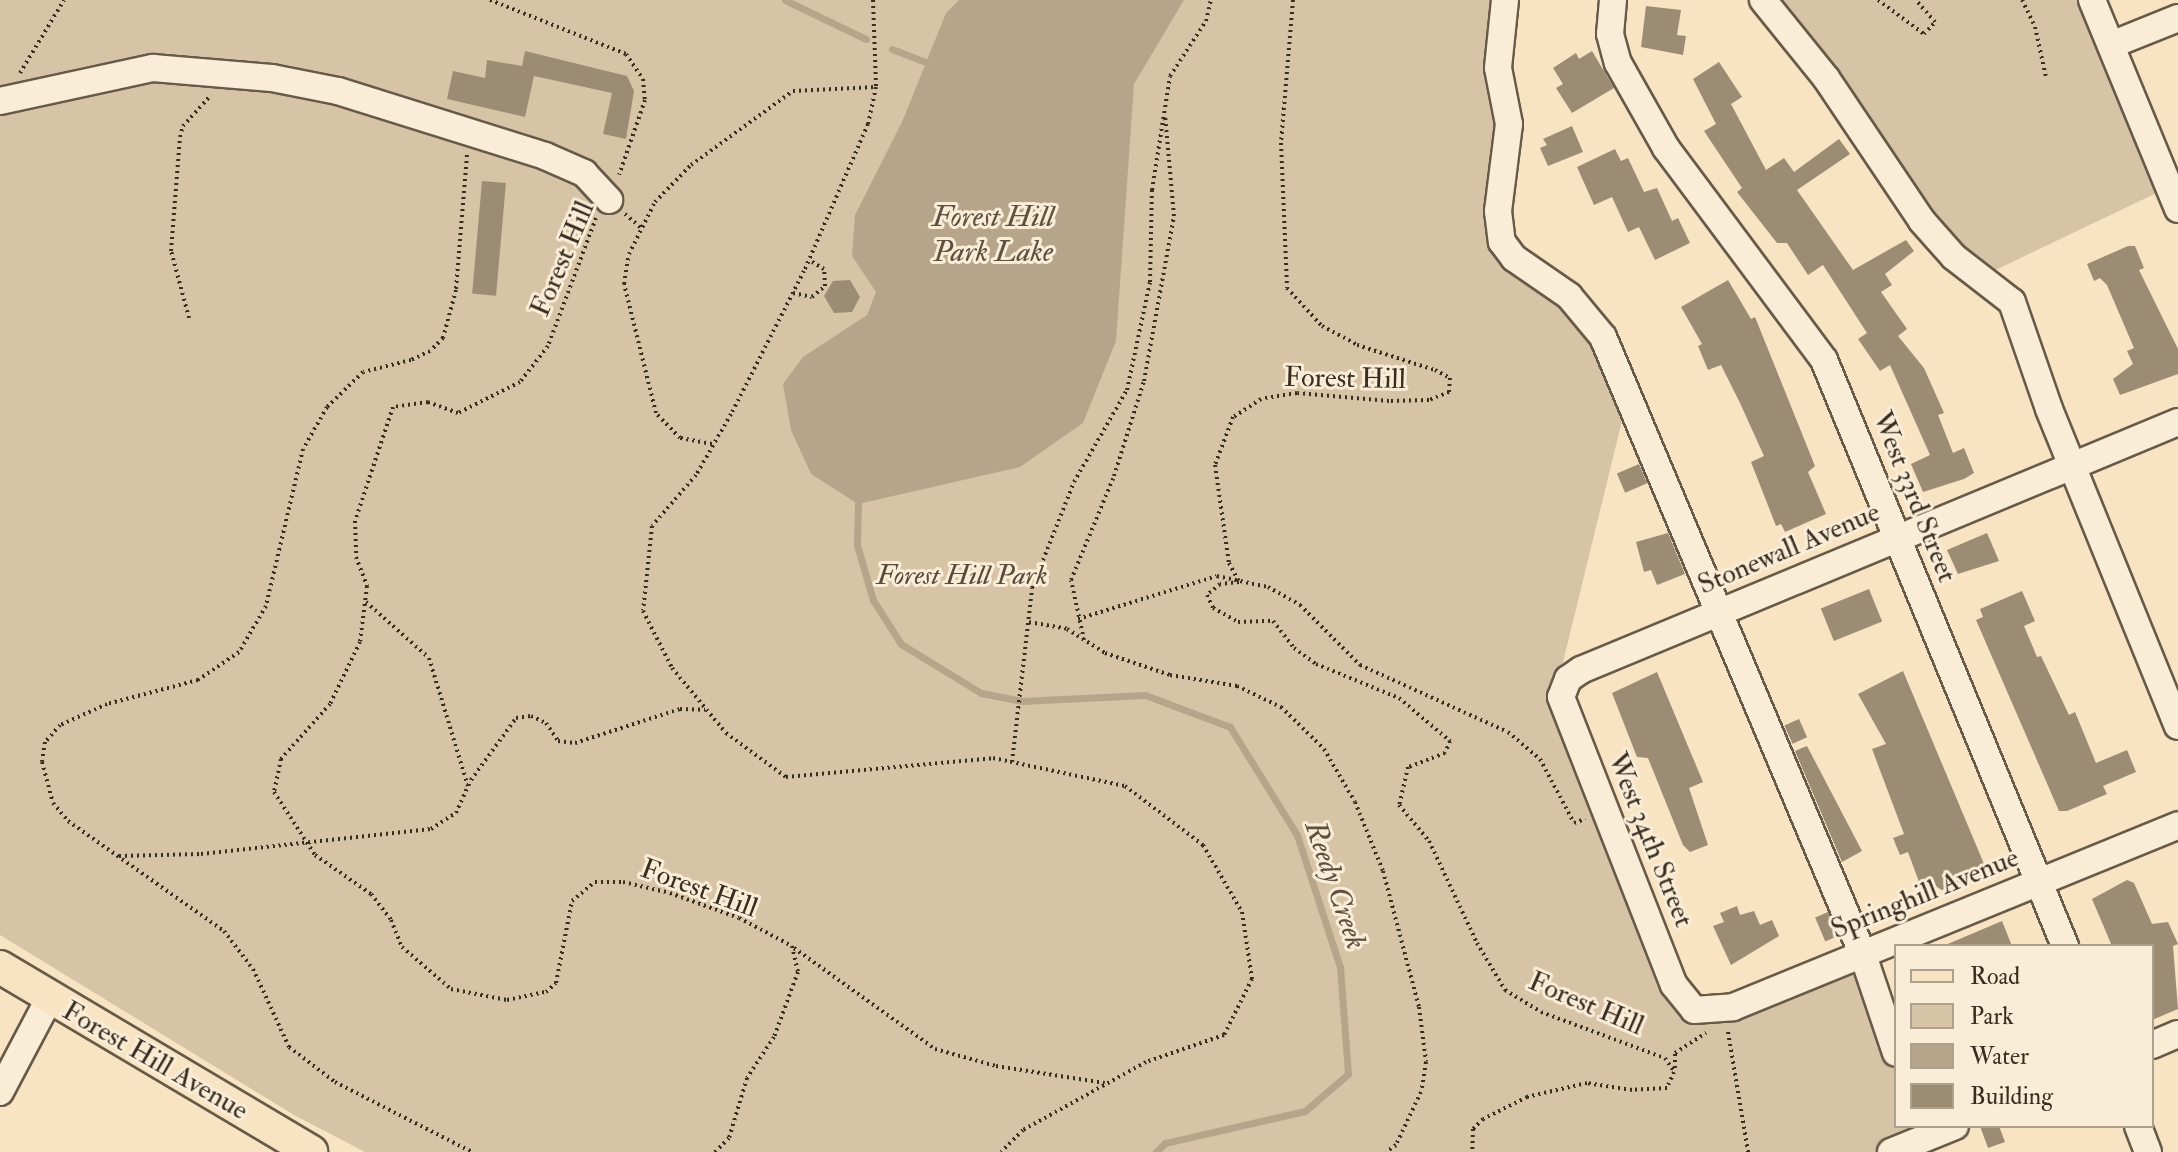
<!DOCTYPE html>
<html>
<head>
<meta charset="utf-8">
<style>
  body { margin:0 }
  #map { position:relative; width:2178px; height:1152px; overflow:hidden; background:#f8e3c3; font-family:"IM FELL Double Pica",serif }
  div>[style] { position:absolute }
  .green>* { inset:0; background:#d7c4a7 }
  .water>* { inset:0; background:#b7a58b }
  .stream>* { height:7px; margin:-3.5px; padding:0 3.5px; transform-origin:3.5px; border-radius:3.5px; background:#b7a58b }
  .building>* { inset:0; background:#9c8c74; transform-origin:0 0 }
  .path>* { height:4px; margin-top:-2px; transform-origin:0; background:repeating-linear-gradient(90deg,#382d1f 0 2px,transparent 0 6px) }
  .roads { filter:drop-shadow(2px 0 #685a48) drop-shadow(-2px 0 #685a48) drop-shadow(0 2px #685a48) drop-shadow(0 -2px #685a48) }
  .minor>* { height:26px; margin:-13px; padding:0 13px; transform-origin:13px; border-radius:13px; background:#faedd8 }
  .major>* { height:32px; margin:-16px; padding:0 16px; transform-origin:16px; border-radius:16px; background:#f8e3c3 }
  span { translate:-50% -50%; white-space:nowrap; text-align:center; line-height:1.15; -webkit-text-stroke:6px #faedd8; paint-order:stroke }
  .street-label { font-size:28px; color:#382d1f }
  .park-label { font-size:28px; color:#584b3a; font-style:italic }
  .water-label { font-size:30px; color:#5e513f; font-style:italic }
  .legend { position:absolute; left:1894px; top:944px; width:260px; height:184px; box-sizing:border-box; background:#faedd8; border:2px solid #aca08e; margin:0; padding:10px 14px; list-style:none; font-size:24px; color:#382d1f }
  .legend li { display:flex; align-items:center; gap:16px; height:40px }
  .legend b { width:40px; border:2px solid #aca08e }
</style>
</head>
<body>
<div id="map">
  <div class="green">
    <div style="clip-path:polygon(0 0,1505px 0,1500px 230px,1572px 295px,1629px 392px,1556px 691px,1695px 1007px,1862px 956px,1896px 1057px,1896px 1126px,1919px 1126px,1924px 1141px,1894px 1152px,365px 1152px,294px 1115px,0 935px)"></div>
    <div style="clip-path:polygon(1764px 0,2091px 0,2167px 188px,1983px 276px,1962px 264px)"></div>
  </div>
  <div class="water">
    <div style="clip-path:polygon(959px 0,1184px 0,1134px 84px,1116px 341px,1083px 423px,1020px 467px,858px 504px,811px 474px,791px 430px,783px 384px,803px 357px,867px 315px,876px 292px,852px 256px,855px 215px,902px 122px,946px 13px)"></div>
  </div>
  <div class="stream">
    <div style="left:785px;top:0;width:90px;rotate:25.7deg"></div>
    <div style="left:892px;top:49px;width:36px;rotate:21deg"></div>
    <div style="left:858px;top:504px;width:41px;rotate:91.4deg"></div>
    <div style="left:857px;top:545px;width:57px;rotate:73.8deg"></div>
    <div style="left:873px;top:600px;width:52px;rotate:57.5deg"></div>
    <div style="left:901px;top:644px;width:94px;rotate:31.5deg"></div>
    <div style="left:981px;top:693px;width:42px;rotate:11deg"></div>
    <div style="left:1022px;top:701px;width:123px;rotate:-2.8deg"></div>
    <div style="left:1145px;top:695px;width:91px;rotate:20.6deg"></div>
    <div style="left:1230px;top:727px;width:127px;rotate:58.2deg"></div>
    <div style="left:1297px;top:835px;width:139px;rotate:72deg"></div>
    <div style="left:1340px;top:967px;width:107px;rotate:85.7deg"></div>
    <div style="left:1348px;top:1074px;width:57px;rotate:139.3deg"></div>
    <div style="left:1305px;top:1111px;width:144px;rotate:167.1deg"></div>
    <div style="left:1165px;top:1143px;width:13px;rotate:135deg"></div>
  </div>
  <div class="building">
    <div style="clip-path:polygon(1646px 6px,1681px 10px,1677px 35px,1686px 36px,1683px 55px,1641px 47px)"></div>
    <div style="clip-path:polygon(525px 51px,627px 76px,634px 91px,626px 139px,603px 134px,612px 93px,534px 76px,525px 117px,447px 99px,453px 71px,485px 78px,487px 60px,522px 66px)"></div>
    <div style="clip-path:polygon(1592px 51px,1614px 88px,1572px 113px,1556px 88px,1563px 84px,1553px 68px,1576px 53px,1579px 59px)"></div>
    <div style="clip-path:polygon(1719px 62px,1742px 97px,1731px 104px,1766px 170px,1784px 158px,1794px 172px,1839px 139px,1850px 154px,1797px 190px,1853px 270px,1906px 240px,1914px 251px,1885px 274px,1892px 285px,1881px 292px,1907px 329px,1898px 336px,1924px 368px,1944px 413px,1938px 415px,1953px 453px,1964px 448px,1974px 473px,1964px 479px,1923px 492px,1911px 464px,1930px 455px,1890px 365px,1880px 371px,1858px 339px,1867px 333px,1823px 265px,1808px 275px,1787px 243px,1777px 243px,1737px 192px,1742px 188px,1704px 131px,1716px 124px,1693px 79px)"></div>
    <div style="clip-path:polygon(1572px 126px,1583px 152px,1548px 166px,1540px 148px,1547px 145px,1543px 139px)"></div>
    <div style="clip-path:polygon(1615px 149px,1621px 161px,1628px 158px,1644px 192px,1657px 188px,1672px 221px,1678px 218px,1690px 243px,1655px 260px,1639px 227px,1628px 232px,1612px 197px,1594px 205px,1577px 167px)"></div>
    <div style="left:482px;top:181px;width:24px;height:113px;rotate:5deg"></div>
    <div style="clip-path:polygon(2128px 246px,2135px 246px,2144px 268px,2139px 270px,2178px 349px,2178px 374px,2120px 395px,2113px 379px,2133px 364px,2127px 351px,2134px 348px,2107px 285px,2100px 278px,2094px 281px,2087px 264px)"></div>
    <div style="clip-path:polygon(850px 280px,860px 297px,852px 312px,834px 313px,824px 296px,833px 281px)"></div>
    <div style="clip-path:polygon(1728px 280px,1751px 319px,1755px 317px,1815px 466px,1808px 472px,1826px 514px,1785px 532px,1781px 524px,1776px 526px,1751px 462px,1764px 456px,1740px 403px,1721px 365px,1708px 370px,1698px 346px,1702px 344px,1681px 307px)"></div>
    <div style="left:1639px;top:464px;width:21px;height:24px;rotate:67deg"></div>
    <div style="clip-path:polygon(1668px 533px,1685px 574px,1657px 585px,1651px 570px,1644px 572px,1636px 542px)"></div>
    <div style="clip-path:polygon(1987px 533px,1999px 561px,1958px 574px,1947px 550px)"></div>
    <div style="left:1869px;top:589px;width:35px;height:52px;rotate:68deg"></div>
    <div style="clip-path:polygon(2022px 591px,2035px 621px,2024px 626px,2037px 657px,2041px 656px,2069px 715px,2075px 712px,2096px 763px,2127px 750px,2136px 772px,2103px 786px,2107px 794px,2067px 811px,2059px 811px,1976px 620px,1983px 617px,1980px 609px)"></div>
    <div style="clip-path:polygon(1903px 671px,1987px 871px,1942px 890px,1935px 886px,1922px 890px,1908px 852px,1900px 855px,1893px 838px,1904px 834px,1872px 749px,1886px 744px,1858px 694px)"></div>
    <div style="clip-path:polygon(1657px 672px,1703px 782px,1689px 788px,1708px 845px,1690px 852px,1683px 845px,1648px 758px,1637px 757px,1612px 693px)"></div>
    <div style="left:1799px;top:719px;width:20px;height:16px;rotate:66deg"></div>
    <div style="clip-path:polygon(1807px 746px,1862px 851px,1842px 862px,1795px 751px)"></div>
    <div style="clip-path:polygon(2127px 880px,2134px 883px,2152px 924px,2168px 922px,2178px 944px,2173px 946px,2178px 1009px,2152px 1020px,2152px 946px,2112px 946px,2092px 899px)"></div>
    <div style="clip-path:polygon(1737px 906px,1740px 915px,1754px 911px,1760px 925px,1772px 920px,1779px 936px,1731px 965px,1713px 926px,1724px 922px,1720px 913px)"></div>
    <div style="left:1828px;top:912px;width:26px;height:14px;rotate:67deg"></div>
    <div style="clip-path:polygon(2002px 921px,2012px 946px,1943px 946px)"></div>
    <div style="clip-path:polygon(1980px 1126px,1999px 1126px,2005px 1142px,1988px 1148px)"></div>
  </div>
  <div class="path">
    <div style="left:490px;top:0;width:146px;rotate:21.7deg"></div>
    <div style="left:626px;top:54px;width:30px;rotate:56deg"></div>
    <div style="left:643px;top:79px;width:21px;rotate:85deg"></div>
    <div style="left:645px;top:100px;width:79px;rotate:109.1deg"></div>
    <div style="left:873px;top:0;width:87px;rotate:88deg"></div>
    <div style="left:876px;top:87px;width:38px;rotate:102deg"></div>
    <div style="left:868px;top:124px;width:160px;rotate:113.5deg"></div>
    <div style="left:804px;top:271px;width:161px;rotate:117deg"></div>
    <div style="left:731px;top:414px;width:70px;rotate:119.8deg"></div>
    <div style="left:696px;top:475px;width:67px;rotate:130.8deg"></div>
    <div style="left:652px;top:526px;width:85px;rotate:96deg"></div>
    <div style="left:643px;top:611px;width:64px;rotate:63deg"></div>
    <div style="left:672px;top:668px;width:85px;rotate:50.3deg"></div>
    <div style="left:726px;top:733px;width:74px;rotate:36.3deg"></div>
    <div style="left:786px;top:777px;width:208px;rotate:-5.2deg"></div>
    <div style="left:993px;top:758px;width:135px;rotate:12deg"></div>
    <div style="left:1125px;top:786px;width:98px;rotate:37.1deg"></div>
    <div style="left:1203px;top:845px;width:78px;rotate:59.8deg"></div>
    <div style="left:1242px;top:912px;width:68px;rotate:81.5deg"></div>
    <div style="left:1252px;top:979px;width:63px;rotate:116.6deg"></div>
    <div style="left:1224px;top:1035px;width:83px;rotate:160.9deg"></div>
    <div style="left:1146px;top:1062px;width:141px;rotate:151.1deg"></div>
    <div style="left:1023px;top:1130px;width:31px;rotate:135deg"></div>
    <div style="left:1293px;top:0;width:144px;rotate:94.8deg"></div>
    <div style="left:1281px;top:143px;width:145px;rotate:87.6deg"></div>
    <div style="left:1287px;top:288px;width:52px;rotate:47.4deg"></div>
    <div style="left:1322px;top:326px;width:40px;rotate:28deg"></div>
    <div style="left:1357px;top:345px;width:82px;rotate:17.8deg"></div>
    <div style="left:1435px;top:370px;width:17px;rotate:28deg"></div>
    <div style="left:1450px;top:378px;width:14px;rotate:94deg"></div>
    <div style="left:1449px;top:392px;width:22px;rotate:158deg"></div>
    <div style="left:1429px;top:400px;width:40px;rotate:178.6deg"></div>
    <div style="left:1389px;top:401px;width:92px;rotate:-175deg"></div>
    <div style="left:1297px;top:393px;width:36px;rotate:171deg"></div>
    <div style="left:1261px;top:399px;width:33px;rotate:147deg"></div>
    <div style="left:1233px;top:417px;width:51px;rotate:110.6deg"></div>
    <div style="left:1215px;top:465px;width:99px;rotate:81.9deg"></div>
    <div style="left:1229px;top:563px;width:21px;rotate:62deg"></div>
    <div style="left:1239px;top:582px;width:19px;rotate:174deg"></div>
    <div style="left:1220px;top:584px;width:17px;rotate:140deg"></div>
    <div style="left:1207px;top:595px;width:14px;rotate:65deg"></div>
    <div style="left:1213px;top:608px;width:29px;rotate:29deg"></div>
    <div style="left:1238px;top:622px;width:35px;rotate:-2deg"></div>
    <div style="left:1273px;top:621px;width:34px;rotate:52deg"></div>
    <div style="left:1294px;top:648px;width:27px;rotate:36deg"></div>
    <div style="left:1316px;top:664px;width:90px;rotate:22.3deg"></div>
    <div style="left:1399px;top:698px;width:67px;rotate:40.1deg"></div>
    <div style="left:1450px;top:741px;width:13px;rotate:113deg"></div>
    <div style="left:1445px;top:753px;width:40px;rotate:159deg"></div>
    <div style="left:1408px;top:767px;width:39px;rotate:103deg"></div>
    <div style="left:1399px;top:805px;width:47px;rotate:50.2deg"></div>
    <div style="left:1429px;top:841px;width:113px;rotate:64.8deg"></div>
    <div style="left:1477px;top:943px;width:55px;rotate:59.2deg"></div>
    <div style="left:1505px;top:990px;width:42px;rotate:31.4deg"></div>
    <div style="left:1541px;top:1012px;width:132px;rotate:20.4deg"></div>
    <div style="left:1665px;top:1058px;width:17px;rotate:57deg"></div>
    <div style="left:1674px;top:1072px;width:17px;rotate:114deg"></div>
    <div style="left:1667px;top:1088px;width:35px;rotate:177deg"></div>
    <div style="left:1632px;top:1090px;width:46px;rotate:-171.2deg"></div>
    <div style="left:1587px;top:1083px;width:62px;rotate:166.9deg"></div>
    <div style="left:1527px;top:1097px;width:49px;rotate:153.4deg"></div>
    <div style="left:1483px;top:1119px;width:14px;rotate:135deg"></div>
    <div style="left:1473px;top:1129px;width:23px;rotate:92deg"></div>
    <div style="left:1878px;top:0;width:57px;rotate:36.5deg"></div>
    <div style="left:1924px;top:34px;width:16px;rotate:-47deg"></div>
    <div style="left:1935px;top:22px;width:29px;rotate:-131deg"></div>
    <div style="left:2022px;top:0;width:30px;rotate:64deg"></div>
    <div style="left:2035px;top:27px;width:51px;rotate:77.6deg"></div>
    <div style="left:20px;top:73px;width:85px;rotate:-58.9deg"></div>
    <div style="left:467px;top:155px;width:135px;rotate:94.7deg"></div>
    <div style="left:456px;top:290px;width:50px;rotate:105.2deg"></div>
    <div style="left:443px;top:338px;width:18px;rotate:135deg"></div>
    <div style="left:430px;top:351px;width:21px;rotate:155deg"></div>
    <div style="left:411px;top:360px;width:49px;rotate:166deg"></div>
    <div style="left:363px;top:372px;width:50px;rotate:135.8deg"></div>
    <div style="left:327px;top:407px;width:48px;rotate:119.7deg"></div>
    <div style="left:303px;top:449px;width:161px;rotate:103.3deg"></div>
    <div style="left:266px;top:606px;width:53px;rotate:120.4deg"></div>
    <div style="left:239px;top:652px;width:50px;rotate:145.7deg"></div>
    <div style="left:198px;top:680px;width:94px;rotate:165.2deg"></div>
    <div style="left:107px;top:704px;width:51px;rotate:155.9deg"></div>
    <div style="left:60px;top:725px;width:23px;rotate:131deg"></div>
    <div style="left:45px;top:742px;width:20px;rotate:99deg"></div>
    <div style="left:42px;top:762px;width:42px;rotate:75deg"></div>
    <div style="left:53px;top:803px;width:23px;rotate:50deg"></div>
    <div style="left:68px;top:821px;width:191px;rotate:35.2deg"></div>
    <div style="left:224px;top:931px;width:48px;rotate:52.7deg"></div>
    <div style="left:253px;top:969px;width:86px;rotate:65.2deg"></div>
    <div style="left:289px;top:1047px;width:58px;rotate:37.3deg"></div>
    <div style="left:335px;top:1082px;width:154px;rotate:27.1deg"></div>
    <div style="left:625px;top:214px;width:21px;rotate:41deg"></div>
    <div style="left:596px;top:218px;width:137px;rotate:110.6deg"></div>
    <div style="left:548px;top:346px;width:46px;rotate:127.9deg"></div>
    <div style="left:520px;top:382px;width:69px;rotate:153.4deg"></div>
    <div style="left:458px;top:413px;width:32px;rotate:-160deg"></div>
    <div style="left:428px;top:402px;width:35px;rotate:172deg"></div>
    <div style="left:393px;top:407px;width:120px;rotate:108.4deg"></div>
    <div style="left:355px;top:521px;width:36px;rotate:88deg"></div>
    <div style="left:356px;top:557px;width:31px;rotate:69deg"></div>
    <div style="left:367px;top:586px;width:56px;rotate:97.1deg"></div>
    <div style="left:360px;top:642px;width:69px;rotate:115.8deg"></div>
    <div style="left:330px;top:704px;width:74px;rotate:131.7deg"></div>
    <div style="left:281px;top:759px;width:34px;rotate:102deg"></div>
    <div style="left:274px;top:792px;width:75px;rotate:56.9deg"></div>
    <div style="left:315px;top:855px;width:68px;rotate:34.9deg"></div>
    <div style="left:371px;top:894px;width:33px;rotate:52deg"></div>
    <div style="left:391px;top:920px;width:29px;rotate:68deg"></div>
    <div style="left:402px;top:947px;width:65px;rotate:40.6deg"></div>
    <div style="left:451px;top:989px;width:57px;rotate:11.1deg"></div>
    <div style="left:507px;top:1000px;width:40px;rotate:-12deg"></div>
    <div style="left:546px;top:992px;width:13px;rotate:-42deg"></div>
    <div style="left:556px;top:983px;width:84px;rotate:-79deg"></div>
    <div style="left:572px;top:901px;width:30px;rotate:-40deg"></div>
    <div style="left:595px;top:882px;width:28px"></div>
    <div style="left:623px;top:882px;width:48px;rotate:13.2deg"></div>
    <div style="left:670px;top:893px;width:73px;rotate:19.9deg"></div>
    <div style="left:739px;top:918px;width:60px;rotate:27.8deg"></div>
    <div style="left:792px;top:946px;width:27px;rotate:77deg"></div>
    <div style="left:798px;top:972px;width:69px;rotate:110.3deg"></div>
    <div style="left:774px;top:1037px;width:49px;rotate:123.4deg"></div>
    <div style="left:747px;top:1078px;width:63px;rotate:106.7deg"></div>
    <div style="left:729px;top:1138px;width:20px;rotate:135deg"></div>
    <div style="left:793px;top:293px;width:19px;rotate:12deg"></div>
    <div style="left:812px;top:297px;width:17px;rotate:-40deg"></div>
    <div style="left:825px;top:286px;width:17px;rotate:-93deg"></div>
    <div style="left:824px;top:269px;width:17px;rotate:-149deg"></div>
    <div style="left:189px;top:318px;width:69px;rotate:-105deg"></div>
    <div style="left:171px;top:251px;width:114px;rotate:-85.5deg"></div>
    <div style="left:180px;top:137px;width:11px;rotate:-75deg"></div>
    <div style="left:183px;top:126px;width:42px;rotate:-47.9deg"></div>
    <div style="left:712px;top:444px;width:33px;rotate:-169deg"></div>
    <div style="left:680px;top:438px;width:35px;rotate:-134deg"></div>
    <div style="left:656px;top:413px;width:133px;rotate:-103.9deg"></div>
    <div style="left:624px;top:284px;width:30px;rotate:-81deg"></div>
    <div style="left:629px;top:254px;width:58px;rotate:-63.4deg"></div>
    <div style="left:655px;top:202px;width:52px;rotate:-45.8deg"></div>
    <div style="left:691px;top:165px;width:126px;rotate:-36deg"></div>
    <div style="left:793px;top:91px;width:83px;rotate:-2.8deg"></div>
    <div style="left:366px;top:602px;width:84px;rotate:41.6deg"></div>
    <div style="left:429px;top:658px;width:134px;rotate:73.1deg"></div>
    <div style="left:1078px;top:619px;width:145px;rotate:-17.2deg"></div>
    <div style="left:1217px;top:576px;width:52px;rotate:12.2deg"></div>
    <div style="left:1268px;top:587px;width:37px;rotate:29deg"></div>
    <div style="left:1300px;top:605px;width:85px;rotate:45deg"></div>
    <div style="left:1360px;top:665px;width:162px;rotate:24.4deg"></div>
    <div style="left:1508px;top:732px;width:42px;rotate:40.2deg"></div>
    <div style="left:1540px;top:759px;width:72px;rotate:62deg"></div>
    <div style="left:1574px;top:823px;width:12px;rotate:-20deg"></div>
    <div style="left:1029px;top:622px;width:39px;rotate:10deg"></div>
    <div style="left:1067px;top:629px;width:45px;rotate:32.3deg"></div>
    <div style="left:1105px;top:653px;width:69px;rotate:18.7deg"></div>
    <div style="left:1170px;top:675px;width:68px;rotate:9.3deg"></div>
    <div style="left:1237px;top:686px;width:49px;rotate:25.5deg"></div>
    <div style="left:1281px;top:707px;width:60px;rotate:44.3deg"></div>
    <div style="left:1324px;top:749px;width:61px;rotate:59.7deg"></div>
    <div style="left:1355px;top:802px;width:74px;rotate:67.9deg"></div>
    <div style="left:1383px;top:871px;width:141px;rotate:75.2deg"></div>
    <div style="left:1419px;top:1007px;width:55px;rotate:82.7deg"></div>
    <div style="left:1426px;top:1062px;width:30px;rotate:99deg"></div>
    <div style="left:1421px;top:1092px;width:59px;rotate:115.3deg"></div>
    <div style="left:1396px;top:1145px;width:12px;rotate:145deg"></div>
    <div style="left:1084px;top:640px;width:61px;rotate:-102.2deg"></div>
    <div style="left:1071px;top:580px;width:113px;rotate:-67.5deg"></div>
    <div style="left:1114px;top:476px;width:100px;rotate:-72.5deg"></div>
    <div style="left:1144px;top:381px;width:168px;rotate:-79.7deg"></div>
    <div style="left:1174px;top:216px;width:100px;rotate:-95.1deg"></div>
    <div style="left:1012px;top:762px;width:175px;rotate:-83.4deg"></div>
    <div style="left:1032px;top:588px;width:114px;rotate:-68.4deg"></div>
    <div style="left:1074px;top:482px;width:106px;rotate:-60.1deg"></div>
    <div style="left:1127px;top:390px;width:110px;rotate:-78deg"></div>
    <div style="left:1150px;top:282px;width:92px;rotate:-88.8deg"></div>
    <div style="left:1152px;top:190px;width:115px;rotate:-81deg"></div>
    <div style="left:1170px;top:76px;width:66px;rotate:-56.8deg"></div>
    <div style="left:1206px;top:21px;width:22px;rotate:-77deg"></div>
    <div style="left:119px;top:856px;width:82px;rotate:-1.4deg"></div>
    <div style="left:201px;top:854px;width:231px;rotate:-6.2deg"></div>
    <div style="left:431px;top:829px;width:30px;rotate:-33deg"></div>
    <div style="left:456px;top:813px;width:36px;rotate:-66deg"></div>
    <div style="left:471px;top:780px;width:77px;rotate:-54deg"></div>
    <div style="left:516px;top:718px;width:15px;rotate:-8deg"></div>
    <div style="left:531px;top:716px;width:17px;rotate:25deg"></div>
    <div style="left:546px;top:723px;width:22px;rotate:56deg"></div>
    <div style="left:558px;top:741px;width:17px;rotate:7deg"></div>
    <div style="left:575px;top:743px;width:110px;rotate:-17.9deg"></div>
    <div style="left:680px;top:709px;width:25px;rotate:2deg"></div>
    <div style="left:794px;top:948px;width:173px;rotate:35.6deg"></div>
    <div style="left:935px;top:1049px;width:63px;rotate:15.6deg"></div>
    <div style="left:996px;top:1066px;width:110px;rotate:8.9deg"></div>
    <div style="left:1728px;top:1032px;width:122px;rotate:80.5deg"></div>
    <div style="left:1675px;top:1068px;width:15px;rotate:-90deg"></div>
    <div style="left:1675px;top:1053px;width:37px;rotate:-33deg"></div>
  </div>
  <div class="roads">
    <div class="minor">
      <div style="left:1505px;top:0;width:68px;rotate:95.9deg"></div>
      <div style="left:1498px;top:68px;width:57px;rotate:78.9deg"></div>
      <div style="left:1509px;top:124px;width:88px;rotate:97.2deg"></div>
      <div style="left:1498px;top:211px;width:31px;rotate:83deg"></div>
      <div style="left:1502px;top:242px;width:20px;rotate:53deg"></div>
      <div style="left:1514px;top:258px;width:67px;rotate:34.6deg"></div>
      <div style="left:1569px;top:296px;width:53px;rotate:50.3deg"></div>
      <div style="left:1603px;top:337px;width:670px;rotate:67.18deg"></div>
      <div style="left:1863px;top:955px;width:103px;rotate:71.4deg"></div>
      <div style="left:1613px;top:0;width:34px;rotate:95deg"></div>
      <div style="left:1610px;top:34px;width:30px;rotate:75deg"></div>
      <div style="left:1618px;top:63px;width:98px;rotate:60.5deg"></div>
      <div style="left:1666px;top:148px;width:264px;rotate:53.3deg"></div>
      <div style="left:1824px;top:360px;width:634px;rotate:67.64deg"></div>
      <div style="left:1763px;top:0;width:100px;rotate:51.1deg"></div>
      <div style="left:1826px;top:78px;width:172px;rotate:56.1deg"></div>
      <div style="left:1922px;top:221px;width:48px;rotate:48.4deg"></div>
      <div style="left:1954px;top:257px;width:73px;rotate:37.8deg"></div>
      <div style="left:2012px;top:302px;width:113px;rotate:70.9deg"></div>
      <div style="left:2049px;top:409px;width:342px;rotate:67.9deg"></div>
      <div style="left:2092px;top:0;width:226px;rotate:67.6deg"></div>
      <div style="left:2111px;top:45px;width:72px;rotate:-21.9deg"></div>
      <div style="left:0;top:101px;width:157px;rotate:-12.2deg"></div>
      <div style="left:153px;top:68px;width:119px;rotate:4.8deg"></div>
      <div style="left:272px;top:78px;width:67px;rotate:11.1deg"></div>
      <div style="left:338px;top:91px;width:217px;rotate:17.4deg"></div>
      <div style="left:545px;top:156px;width:43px;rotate:23.6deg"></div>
      <div style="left:584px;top:173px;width:37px;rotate:47deg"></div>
      <div style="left:2178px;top:422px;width:646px;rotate:157.44deg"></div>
      <div style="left:1581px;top:670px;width:16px;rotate:145deg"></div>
      <div style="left:1568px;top:679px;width:19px;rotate:111deg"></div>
      <div style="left:1561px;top:697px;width:309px;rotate:68.6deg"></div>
      <div style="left:1674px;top:985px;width:32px;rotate:51deg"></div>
      <div style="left:1694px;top:1010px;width:39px;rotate:-4deg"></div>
      <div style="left:1733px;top:1007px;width:481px;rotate:-22.2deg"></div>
      <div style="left:2152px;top:1045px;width:28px;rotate:-23deg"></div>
      <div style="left:0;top:1092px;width:105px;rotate:-62.2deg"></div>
      <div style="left:2138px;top:1126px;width:28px;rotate:69deg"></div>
      <div style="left:1891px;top:1152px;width:69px;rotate:-22.1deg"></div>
    </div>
    <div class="major">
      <div style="left:0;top:967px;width:362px;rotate:30.7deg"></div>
    </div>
  </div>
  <div class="street-label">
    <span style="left:563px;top:259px;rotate:-67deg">Forest Hill</span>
    <span style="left:1345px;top:379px;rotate:1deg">Forest Hill</span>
    <span style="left:1914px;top:497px;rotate:68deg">West 33rd Street</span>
    <span style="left:1789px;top:549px;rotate:-23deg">Stonewall Avenue</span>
    <span style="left:1650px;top:840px;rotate:68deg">West 34th Street</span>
    <span style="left:699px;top:889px;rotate:20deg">Forest Hill</span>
    <span style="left:1925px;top:894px;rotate:-22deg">Springhill Avenue</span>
    <span style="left:1586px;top:1004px;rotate:23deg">Forest Hill</span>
    <span style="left:155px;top:1061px;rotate:30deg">Forest Hill Avenue</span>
  </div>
  <div class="park-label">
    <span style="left:962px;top:576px">Forest Hill Park</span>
  </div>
  <div class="water-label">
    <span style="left:993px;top:234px">Forest Hill<br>Park Lake</span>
    <span style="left:1335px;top:885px;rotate:71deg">Reedy Creek</span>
  </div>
  <ul class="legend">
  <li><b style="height:10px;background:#f8e3c3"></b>Road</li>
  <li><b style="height:22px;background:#d7c4a7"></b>Park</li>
  <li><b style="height:22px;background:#b7a58b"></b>Water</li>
  <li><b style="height:22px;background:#9c8c74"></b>Building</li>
  </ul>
</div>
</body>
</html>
